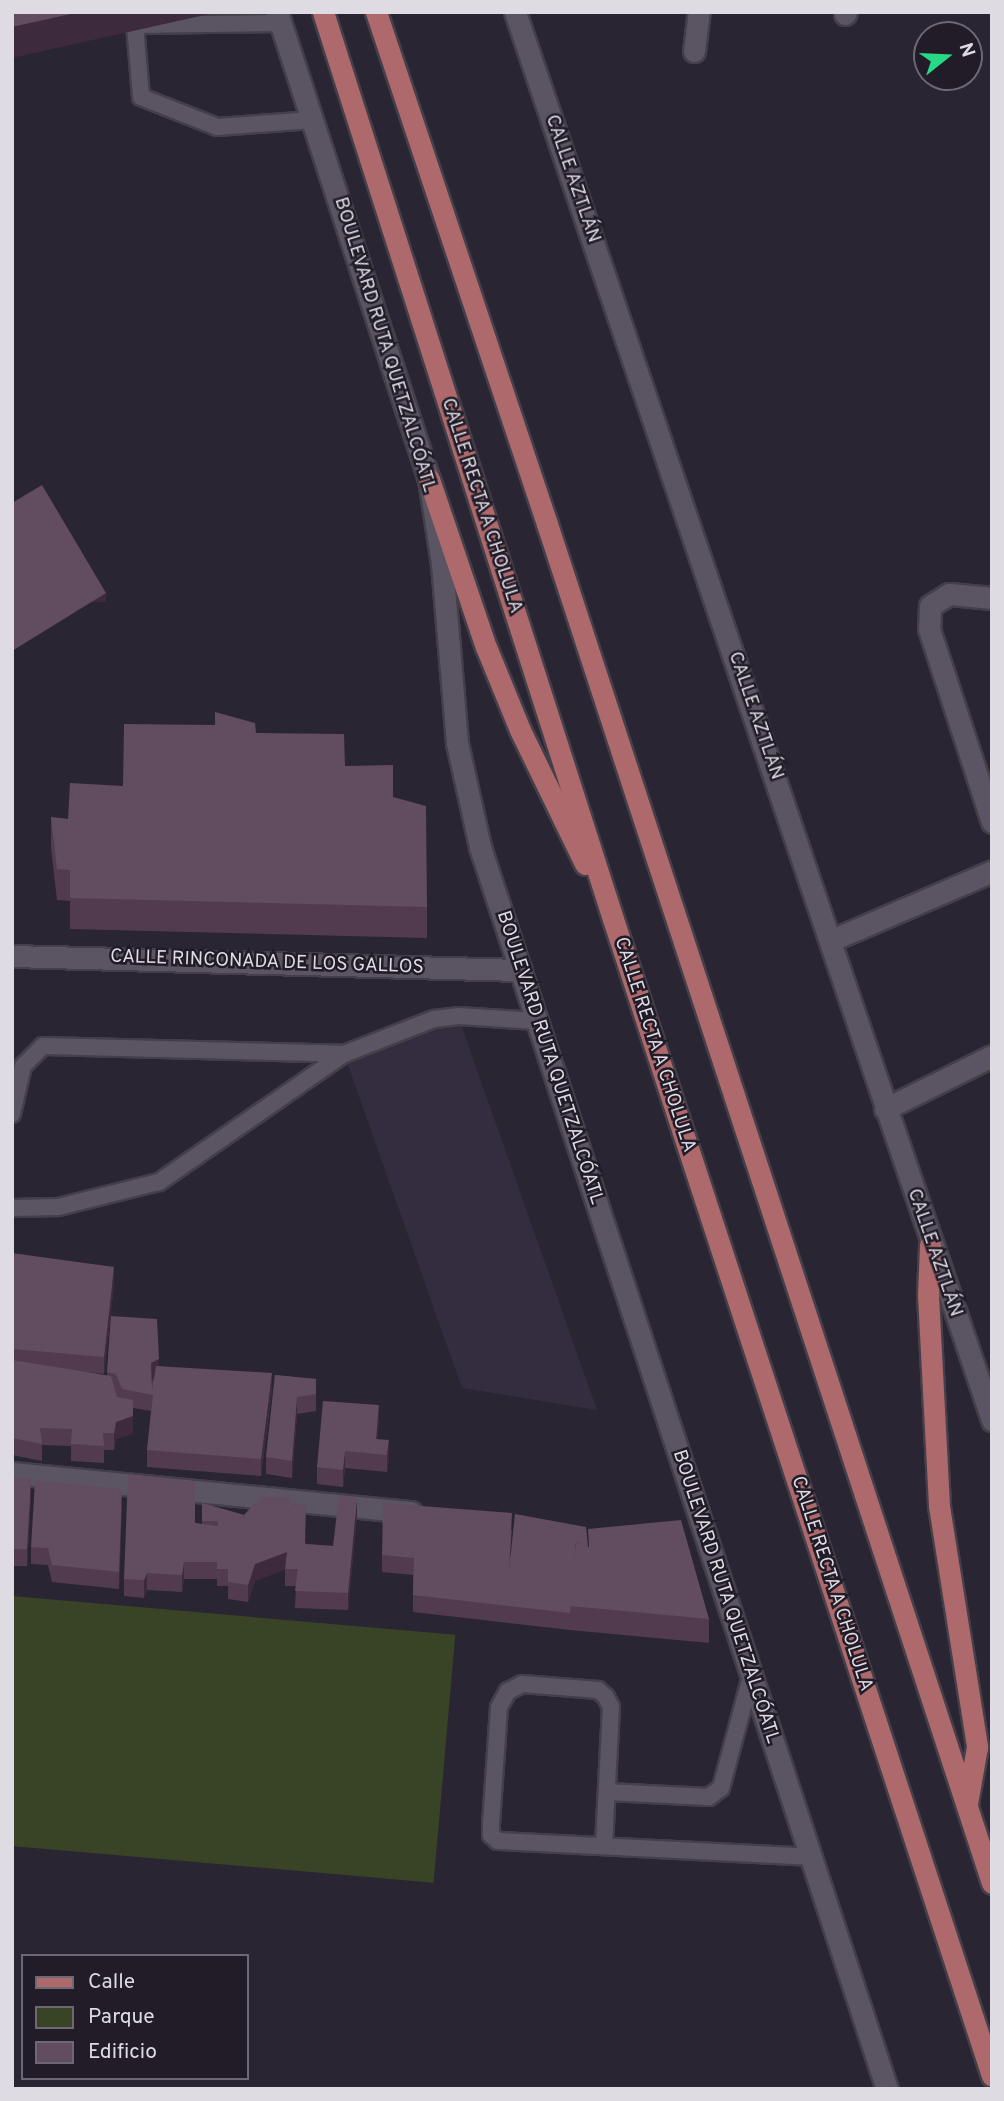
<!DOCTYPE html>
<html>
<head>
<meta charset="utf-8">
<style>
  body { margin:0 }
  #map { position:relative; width:1004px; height:2101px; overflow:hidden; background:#2a2532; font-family:Overpass,sans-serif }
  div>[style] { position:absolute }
  .built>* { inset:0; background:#342d3f }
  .green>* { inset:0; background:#394427; transform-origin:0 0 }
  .roads { filter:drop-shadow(2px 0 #443f49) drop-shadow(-2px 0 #443f49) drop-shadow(0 2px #443f49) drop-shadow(0 -2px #443f49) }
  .service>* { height:16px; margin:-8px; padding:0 8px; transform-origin:8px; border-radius:8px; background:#5b5563 }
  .minor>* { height:21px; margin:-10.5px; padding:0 10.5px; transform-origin:10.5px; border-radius:10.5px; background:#5b5563 }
  .secondary>* { height:21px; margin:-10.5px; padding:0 10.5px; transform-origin:10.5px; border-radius:10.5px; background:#5b5563 }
  .primary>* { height:21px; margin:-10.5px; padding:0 10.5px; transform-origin:10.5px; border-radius:10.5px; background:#ad696b }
  .wall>* { inset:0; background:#533b4f }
  .shaded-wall>* { inset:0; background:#3d2b3d; transform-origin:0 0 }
  .building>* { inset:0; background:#624c5f }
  span { translate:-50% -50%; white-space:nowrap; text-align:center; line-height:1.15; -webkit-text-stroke:5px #211c28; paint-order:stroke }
  .street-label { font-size:19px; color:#dedbe3 }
  .frame { position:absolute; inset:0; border:14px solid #dedbe3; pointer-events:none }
  .legend { position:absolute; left:21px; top:1954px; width:228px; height:126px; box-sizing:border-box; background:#211c28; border:2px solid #6d6873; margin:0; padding:9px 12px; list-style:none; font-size:21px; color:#dedbe3 }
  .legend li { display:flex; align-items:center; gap:14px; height:35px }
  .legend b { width:35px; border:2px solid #6d6873 }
  .north { position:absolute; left:913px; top:21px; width:70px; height:70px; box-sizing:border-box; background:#211c28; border:2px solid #6d6873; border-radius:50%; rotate:72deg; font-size:19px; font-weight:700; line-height:28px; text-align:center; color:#dedbe3 }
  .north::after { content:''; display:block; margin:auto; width:24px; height:32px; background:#27d885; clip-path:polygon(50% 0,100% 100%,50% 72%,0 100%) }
</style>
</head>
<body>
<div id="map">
  <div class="built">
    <div style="clip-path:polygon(458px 1016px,597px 1410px,462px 1388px,344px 1054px)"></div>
  </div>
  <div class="green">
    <div style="left:12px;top:1596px;width:445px;height:249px;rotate:5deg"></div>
  </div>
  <div class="roads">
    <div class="service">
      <div style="left:280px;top:23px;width:145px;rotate:179.2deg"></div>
      <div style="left:135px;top:25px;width:72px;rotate:85.2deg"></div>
      <div style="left:141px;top:97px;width:82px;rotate:21.5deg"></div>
      <div style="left:217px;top:127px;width:96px;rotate:-4.2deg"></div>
      <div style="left:12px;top:1114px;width:49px;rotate:-77.1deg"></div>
      <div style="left:23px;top:1066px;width:28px;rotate:-45deg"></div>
      <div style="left:43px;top:1046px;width:301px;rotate:1.5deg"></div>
      <div style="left:12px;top:1208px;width:46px;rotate:-1.2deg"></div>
      <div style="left:58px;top:1207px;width:104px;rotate:-13.9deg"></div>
      <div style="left:159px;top:1182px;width:225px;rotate:-34.7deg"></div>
      <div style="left:344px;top:1054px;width:97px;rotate:-21.3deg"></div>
      <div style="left:434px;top:1019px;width:24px;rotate:-7deg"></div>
      <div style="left:458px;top:1016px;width:79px;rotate:3.6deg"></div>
      <div style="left:607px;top:1792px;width:102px;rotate:2.8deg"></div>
      <div style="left:709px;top:1797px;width:15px;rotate:-37deg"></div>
      <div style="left:721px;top:1788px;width:116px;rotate:-75deg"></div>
      <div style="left:604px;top:1845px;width:138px;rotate:-87.1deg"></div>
      <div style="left:611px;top:1707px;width:11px;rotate:-117deg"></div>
      <div style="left:606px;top:1697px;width:11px;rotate:-139deg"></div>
      <div style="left:598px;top:1690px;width:76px;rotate:-175.5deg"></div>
      <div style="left:522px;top:1684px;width:16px;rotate:153deg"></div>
      <div style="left:508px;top:1691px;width:18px;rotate:119deg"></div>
      <div style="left:499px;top:1707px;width:117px;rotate:93.9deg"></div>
      <div style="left:491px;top:1824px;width:11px;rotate:90deg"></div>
      <div style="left:491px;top:1835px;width:9px;rotate:41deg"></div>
      <div style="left:498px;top:1841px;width:313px;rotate:2.9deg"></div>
    </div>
    <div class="minor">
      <div style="left:845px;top:14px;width:2px;rotate:-63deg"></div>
      <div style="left:694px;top:51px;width:39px;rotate:-83deg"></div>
      <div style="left:992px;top:598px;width:43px;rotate:-174.7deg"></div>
      <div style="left:949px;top:594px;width:22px;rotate:148deg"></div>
      <div style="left:930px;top:606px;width:23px;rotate:92deg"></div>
      <div style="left:929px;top:629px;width:203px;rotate:71.9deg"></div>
      <div style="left:832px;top:940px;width:174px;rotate:-23.3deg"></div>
      <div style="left:12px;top:956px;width:509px;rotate:1.58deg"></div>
      <div style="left:885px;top:1109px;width:119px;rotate:-26.4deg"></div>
      <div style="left:12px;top:1473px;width:401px;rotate:5.6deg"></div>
    </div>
    <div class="secondary">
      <div style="left:277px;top:12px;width:491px;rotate:72deg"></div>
      <div style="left:429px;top:479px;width:86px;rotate:81.3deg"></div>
      <div style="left:442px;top:564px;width:180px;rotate:85.2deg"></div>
      <div style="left:457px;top:743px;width:107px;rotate:77.5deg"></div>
      <div style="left:480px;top:847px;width:1307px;rotate:71.86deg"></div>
      <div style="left:515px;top:12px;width:1487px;rotate:71.28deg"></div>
    </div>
    <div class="primary">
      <div style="left:323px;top:12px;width:952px;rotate:72.27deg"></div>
      <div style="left:613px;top:919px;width:1217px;rotate:71.86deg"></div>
      <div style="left:376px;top:12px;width:540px;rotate:71.53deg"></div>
      <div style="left:547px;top:524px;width:1430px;rotate:71.87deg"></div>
      <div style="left:429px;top:479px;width:177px;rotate:71.3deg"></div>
      <div style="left:486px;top:647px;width:90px;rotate:67.7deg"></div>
      <div style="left:520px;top:730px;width:149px;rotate:64.1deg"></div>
      <div style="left:930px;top:1245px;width:50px;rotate:92.3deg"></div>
      <div style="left:928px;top:1295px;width:211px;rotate:87deg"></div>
      <div style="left:939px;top:1506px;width:244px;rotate:81deg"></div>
      <div style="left:977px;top:1747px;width:58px;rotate:100deg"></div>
    </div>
  </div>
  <div class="wall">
    <div style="clip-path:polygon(256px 733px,345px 766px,393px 797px,427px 907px,427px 938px,70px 929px,70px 901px,57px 900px,51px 848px,51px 817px,68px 819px,123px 786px)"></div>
    <div style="clip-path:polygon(12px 1253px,114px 1284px,104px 1374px,87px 1372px,107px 1376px,111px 1316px,159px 1366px,272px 1390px,261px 1476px,147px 1467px,147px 1450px,151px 1411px,133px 1408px,133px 1433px,116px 1439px,114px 1450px,104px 1450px,104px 1463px,71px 1461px,71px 1446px,42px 1445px,42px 1461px,12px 1455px)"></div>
    <div style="clip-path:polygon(275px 1375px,316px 1379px,316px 1411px,297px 1414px,292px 1478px,266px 1474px,266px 1457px)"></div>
    <div style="clip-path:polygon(379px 1422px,377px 1439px,389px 1457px,387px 1472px,345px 1468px,343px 1487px,317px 1484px,317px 1467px)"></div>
    <div style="clip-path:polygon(12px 1477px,31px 1496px,27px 1566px,12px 1566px)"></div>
    <div style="clip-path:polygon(202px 1503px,244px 1515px,290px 1509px,306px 1544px,333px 1546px,357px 1515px,348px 1610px,295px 1608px,296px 1586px,285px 1586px,285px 1569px,255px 1581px,248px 1602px,228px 1599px,228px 1586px,217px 1586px,217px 1579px,184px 1579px,182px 1592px,147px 1590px,144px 1598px,124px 1596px,124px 1579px,195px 1523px,202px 1524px)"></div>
    <div style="clip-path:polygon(122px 1506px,119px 1589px,52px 1582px,48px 1565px,31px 1564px,31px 1547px)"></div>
    <div style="clip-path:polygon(512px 1530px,510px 1556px,588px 1547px,709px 1619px,709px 1643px,570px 1630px,413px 1612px,413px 1575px,382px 1572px,382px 1555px)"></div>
  </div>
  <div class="shaded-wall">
    <div style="clip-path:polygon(80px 12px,218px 12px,12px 58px,12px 27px)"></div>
    <div style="left:106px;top:593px;width:9px;height:110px;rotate:90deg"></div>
    <div style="clip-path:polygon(114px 1267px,114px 1284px,104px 1374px,104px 1357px)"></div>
    <div style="clip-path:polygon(159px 1359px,159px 1376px,151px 1381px,151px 1363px)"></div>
    <div style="clip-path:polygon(272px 1373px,272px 1390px,261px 1476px,261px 1459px)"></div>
    <div style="clip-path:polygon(297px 1397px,297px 1414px,292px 1478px,292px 1461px)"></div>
    <div style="clip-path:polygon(133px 1400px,133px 1433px,116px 1439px,114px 1450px,114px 1433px,116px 1422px)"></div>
    <div style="clip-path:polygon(379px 1405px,379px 1422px,376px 1456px,376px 1439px)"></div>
    <div style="clip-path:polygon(389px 1440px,389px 1457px,387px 1472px,387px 1455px)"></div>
    <div style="clip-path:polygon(345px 1451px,345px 1468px,343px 1487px,343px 1470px)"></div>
    <div style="clip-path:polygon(31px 1479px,31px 1496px,27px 1566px,27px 1549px)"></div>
    <div style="clip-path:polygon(122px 1489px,122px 1506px,119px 1589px,119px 1572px)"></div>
    <div style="clip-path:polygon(357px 1498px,357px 1515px,348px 1610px,348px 1593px)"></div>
    <div style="clip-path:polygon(287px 1552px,287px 1569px,255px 1581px,248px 1602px,248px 1585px,255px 1564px)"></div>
    <div style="clip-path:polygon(184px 1562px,184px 1579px,182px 1592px,182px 1575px)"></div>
    <div style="clip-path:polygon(147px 1573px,147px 1590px,144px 1598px,144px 1580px)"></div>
  </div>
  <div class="building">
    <div style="clip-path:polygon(12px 12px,80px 12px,12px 27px)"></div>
    <div style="clip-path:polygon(42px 485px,106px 593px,12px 651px,12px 503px)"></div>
    <div style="clip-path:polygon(215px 712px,255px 723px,256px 733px,344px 734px,345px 766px,393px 765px,393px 797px,426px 806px,427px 907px,70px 898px,70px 870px,57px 869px,51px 817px,68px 819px,70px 783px,123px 786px,124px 724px,215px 725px)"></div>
    <div style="clip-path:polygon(12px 1253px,114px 1267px,104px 1357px,12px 1349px)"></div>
    <div style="clip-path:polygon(111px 1316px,157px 1319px,159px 1359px,151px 1363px,152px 1390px,156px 1366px,272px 1373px,261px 1459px,147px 1450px,153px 1395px,122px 1389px,116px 1374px,107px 1372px)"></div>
    <div style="clip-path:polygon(12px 1360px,111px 1376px,117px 1397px,133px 1400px,133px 1416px,116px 1422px,114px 1433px,103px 1433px,104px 1446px,71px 1444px,72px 1429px,40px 1428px,42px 1444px,12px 1438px)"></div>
    <div style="clip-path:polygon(275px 1375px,316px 1379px,316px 1394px,297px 1397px,292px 1461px,266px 1457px)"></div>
    <div style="clip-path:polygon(323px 1401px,379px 1405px,376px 1439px,389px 1440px,387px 1455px,345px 1451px,343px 1470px,317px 1467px)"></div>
    <div style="clip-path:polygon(128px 1474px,195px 1482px,195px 1523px,218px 1526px,218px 1521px,202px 1521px,202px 1503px,244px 1515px,260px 1497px,290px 1497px,289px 1513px,291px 1502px,306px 1505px,305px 1544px,333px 1546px,339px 1495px,357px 1498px,348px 1593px,295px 1591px,298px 1569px,285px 1569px,287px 1552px,255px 1564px,248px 1585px,228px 1582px,228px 1569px,217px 1569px,217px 1562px,184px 1562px,182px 1575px,147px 1573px,144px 1580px,124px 1579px)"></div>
    <div style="clip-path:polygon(12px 1477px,31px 1479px,27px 1549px,12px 1549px)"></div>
    <div style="clip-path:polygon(35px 1481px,122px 1489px,119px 1572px,52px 1565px,48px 1548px,31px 1547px)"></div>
    <div style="clip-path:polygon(383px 1503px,512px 1513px,509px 1570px,515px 1514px,586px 1527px,588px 1547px,576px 1542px,570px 1613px,413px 1595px,414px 1558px,382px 1555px)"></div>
    <div style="clip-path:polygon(681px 1520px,709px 1619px,570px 1606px,576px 1542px,589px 1547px,588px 1529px)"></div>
  </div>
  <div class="street-label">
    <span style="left:572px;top:179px;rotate:71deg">CALLE AZTLÁN</span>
    <span style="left:384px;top:345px;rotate:73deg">BOULEVARD RUTA QUETZALCÓATL</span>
    <span style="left:481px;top:506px;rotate:72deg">CALLE RECTA A CHOLULA</span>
    <span style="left:755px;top:716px;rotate:71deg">CALLE AZTLÁN</span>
    <span style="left:267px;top:963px;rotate:2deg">CALLE RINCONADA DE LOS GALLOS</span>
    <span style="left:654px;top:1045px;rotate:72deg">CALLE RECTA A CHOLULA</span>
    <span style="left:549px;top:1058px;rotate:72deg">BOULEVARD RUTA QUETZALCÓATL</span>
    <span style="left:934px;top:1253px;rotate:71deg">CALLE AZTLÁN</span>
    <span style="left:831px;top:1584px;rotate:72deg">CALLE RECTA A CHOLULA</span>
    <span style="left:725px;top:1597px;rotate:72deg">BOULEVARD RUTA QUETZALCÓATL</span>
  </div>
  <div class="frame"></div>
  <ul class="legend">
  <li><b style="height:9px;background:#ad696b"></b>Calle</li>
  <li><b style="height:19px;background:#394427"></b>Parque</li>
  <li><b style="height:19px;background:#624c5f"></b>Edificio</li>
  </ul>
  <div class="north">N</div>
</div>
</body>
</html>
